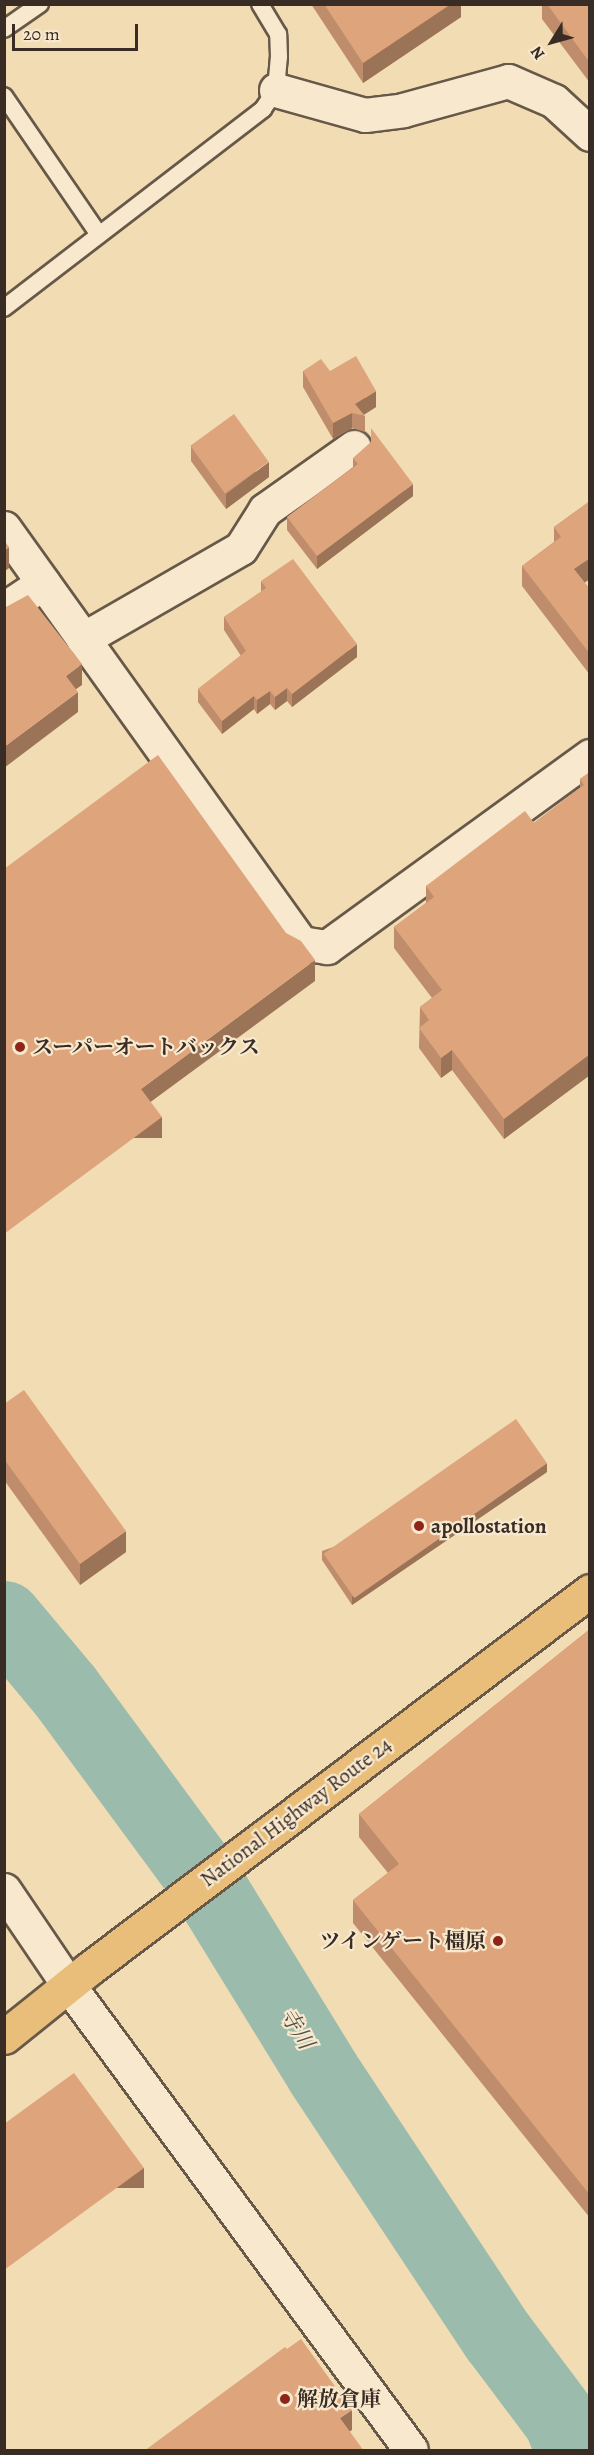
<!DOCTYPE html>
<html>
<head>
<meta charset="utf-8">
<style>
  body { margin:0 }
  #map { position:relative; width:594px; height:2455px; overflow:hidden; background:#f2dcb4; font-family:Alegreya,"Noto Serif JP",serif }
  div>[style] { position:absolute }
  .river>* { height:75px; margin:-37.5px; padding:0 37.5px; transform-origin:37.5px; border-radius:37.5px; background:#9bbcac }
  .roads { filter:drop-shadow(2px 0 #675848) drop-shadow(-2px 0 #675848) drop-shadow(0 2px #675848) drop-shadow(0 -2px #675848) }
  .lane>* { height:16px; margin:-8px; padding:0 8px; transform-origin:8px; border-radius:8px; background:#f7e8ce }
  .street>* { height:33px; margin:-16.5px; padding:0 16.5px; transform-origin:16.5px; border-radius:16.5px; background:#f7e8ce }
  .secondary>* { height:33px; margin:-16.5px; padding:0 16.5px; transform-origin:16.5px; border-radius:16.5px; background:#f7e8ce }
  .highway>* { height:33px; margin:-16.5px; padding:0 16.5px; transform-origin:16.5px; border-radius:16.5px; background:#e9be7a }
  .wall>* { inset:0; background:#bf8d6b }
  .shaded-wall>* { inset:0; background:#9b7357; transform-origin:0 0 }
  .building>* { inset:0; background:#dea47c; transform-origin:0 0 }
  .dots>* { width:16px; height:16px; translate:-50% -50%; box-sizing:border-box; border:3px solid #f7e8ce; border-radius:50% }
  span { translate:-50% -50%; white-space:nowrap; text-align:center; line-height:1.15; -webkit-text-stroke:4.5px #f7e8ce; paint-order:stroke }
  .poi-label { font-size:21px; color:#392c24; font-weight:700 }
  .left { translate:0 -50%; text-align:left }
  .right { translate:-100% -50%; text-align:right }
  .street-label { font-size:21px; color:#392c24 }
  .water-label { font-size:22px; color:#525046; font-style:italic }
  .frame { position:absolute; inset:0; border:6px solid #392c24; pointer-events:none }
  .north { position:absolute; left:522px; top:12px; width:60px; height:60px; -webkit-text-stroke:4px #f7e8ce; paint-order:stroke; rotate:233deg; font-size:16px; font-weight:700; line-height:24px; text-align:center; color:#392c24 }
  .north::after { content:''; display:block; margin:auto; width:21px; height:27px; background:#392c24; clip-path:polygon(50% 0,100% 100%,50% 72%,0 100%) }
  .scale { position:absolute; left:12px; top:24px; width:126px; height:27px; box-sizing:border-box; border:3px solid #392c24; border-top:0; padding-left:8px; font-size:18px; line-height:21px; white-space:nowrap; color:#392c24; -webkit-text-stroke:4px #f7e8ce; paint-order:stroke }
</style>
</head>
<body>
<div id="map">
  <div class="river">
    <div style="left:4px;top:1618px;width:95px;rotate:50.1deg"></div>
    <div style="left:65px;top:1691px;width:236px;rotate:53.6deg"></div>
    <div style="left:205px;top:1881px;width:225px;rotate:58.4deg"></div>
    <div style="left:323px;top:2073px;width:317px;rotate:56.5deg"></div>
    <div style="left:498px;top:2337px;width:105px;rotate:53.1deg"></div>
    <div style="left:561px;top:2421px;width:31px;rotate:69deg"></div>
  </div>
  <div class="roads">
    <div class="lane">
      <div style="left:4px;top:29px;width:44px;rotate:-34.8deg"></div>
      <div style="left:4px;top:96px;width:168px;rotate:55.6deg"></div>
      <div style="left:4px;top:308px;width:327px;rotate:-37.5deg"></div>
      <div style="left:263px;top:109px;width:23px;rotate:-56deg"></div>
      <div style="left:276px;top:90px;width:33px;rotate:-85deg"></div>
      <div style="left:279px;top:57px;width:23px;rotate:-92deg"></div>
      <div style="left:278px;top:34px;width:35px;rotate:-121deg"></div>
    </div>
    <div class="street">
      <div style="left:276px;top:90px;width:92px;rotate:15.7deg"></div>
      <div style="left:365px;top:115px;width:38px;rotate:-7deg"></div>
      <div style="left:403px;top:110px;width:109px;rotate:-15.4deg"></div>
      <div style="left:508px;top:81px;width:50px;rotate:23.5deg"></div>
      <div style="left:554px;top:101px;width:49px;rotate:42.5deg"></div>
      <div style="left:4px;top:528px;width:510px;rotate:54.41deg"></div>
      <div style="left:301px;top:943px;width:26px;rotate:9deg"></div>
      <div style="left:327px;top:947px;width:325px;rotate:-36deg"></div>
      <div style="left:4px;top:609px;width:47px;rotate:-33.7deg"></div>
      <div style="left:83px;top:639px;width:182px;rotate:-29.9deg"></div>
      <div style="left:241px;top:548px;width:45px;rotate:-57.7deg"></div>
      <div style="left:265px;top:510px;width:109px;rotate:-35.3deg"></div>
      <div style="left:69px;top:1986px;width:576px;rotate:53.61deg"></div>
    </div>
    <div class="secondary">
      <div style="left:4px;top:1890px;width:116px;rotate:55.9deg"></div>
    </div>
    <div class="highway">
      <div style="left:4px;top:2037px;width:110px;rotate:-38.7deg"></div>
      <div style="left:90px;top:1968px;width:626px;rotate:-37.02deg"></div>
    </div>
  </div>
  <div class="wall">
    <div style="clip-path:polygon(311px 4px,461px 4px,461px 17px,363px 83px)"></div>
    <div style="clip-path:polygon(542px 4px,590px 4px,590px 83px,542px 19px)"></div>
    <div style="clip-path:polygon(303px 371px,330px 371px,376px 407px,363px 415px,365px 416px,365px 432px,352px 428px,333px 439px,303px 387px)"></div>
    <div style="clip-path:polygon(191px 446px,269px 477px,226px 509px,191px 461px)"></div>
    <div style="clip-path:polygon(353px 458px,413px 496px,317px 569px,287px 530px,287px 517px,353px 467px)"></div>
    <div style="clip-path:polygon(590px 501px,584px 583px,590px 589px,590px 675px,522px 586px,522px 566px,554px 542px,554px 527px)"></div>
    <div style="clip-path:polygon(261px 581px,357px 657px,292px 707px,287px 701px,275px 710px,270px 704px,257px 714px,254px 709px,222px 734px,198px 702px,198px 689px,241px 656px,224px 630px,224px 617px,261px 592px)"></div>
    <div style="clip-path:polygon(590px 772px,590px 1075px,504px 1139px,452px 1070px,441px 1078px,419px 1048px,420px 1007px,432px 998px,394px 948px,394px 927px,426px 903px,426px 886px,534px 823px,580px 788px,580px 779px)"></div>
    <div style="clip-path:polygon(4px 1404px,126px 1552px,80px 1585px,4px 1480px)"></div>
    <div style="clip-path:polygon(547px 1472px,352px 1605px,322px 1560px,322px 1551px)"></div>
    <div style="clip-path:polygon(590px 1629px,590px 2218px,353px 1923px,353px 1900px,388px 1873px,359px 1837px,359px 1814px)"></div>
  </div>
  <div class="shaded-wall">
    <div style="clip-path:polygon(451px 4px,461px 4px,461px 17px,363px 83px,363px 63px)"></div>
    <div style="clip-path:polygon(376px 391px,376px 407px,362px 416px,355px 404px)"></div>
    <div style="clip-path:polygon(352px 413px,352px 428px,333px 439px,333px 423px)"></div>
    <div style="clip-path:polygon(269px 462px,269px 477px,226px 509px,226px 494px)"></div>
    <div style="clip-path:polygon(413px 484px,413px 496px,317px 569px,317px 556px)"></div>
    <div style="clip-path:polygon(9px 547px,9px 568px,5px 571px,5px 586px,4px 586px,4px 551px)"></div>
    <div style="clip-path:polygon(590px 558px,590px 579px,574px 590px,574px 569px)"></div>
    <div style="clip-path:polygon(357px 644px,357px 657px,292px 707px,292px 694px)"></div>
    <div style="clip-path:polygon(82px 664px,82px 685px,66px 696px,66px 676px)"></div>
    <div style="clip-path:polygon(287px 688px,287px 701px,275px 710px,275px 697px)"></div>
    <div style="clip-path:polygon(270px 691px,270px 704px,257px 714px,257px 700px)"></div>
    <div style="clip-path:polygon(78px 692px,78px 712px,4px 768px,4px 747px)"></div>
    <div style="clip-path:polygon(254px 696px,254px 709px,222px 734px,222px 721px)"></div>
    <div style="clip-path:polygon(315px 960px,315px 981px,141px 1109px,141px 1089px)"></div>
    <div style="clip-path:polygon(452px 1050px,452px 1070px,441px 1078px,441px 1058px)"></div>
    <div style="clip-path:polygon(590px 1054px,590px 1075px,504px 1139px,504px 1119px)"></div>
    <div style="left:162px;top:1117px;width:21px;height:197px;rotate:90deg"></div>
    <div style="clip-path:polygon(547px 1463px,547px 1472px,352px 1605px,352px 1597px)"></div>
    <div style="clip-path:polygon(126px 1531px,126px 1552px,80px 1585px,80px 1564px)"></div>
    <div style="left:144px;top:2168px;width:20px;height:173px;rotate:90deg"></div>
    <div style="clip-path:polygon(352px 2410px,352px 2430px,340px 2438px,340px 2418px)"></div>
  </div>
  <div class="building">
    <div style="clip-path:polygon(324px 4px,451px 4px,363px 63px)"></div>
    <div style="clip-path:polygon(547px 4px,590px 4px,590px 63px)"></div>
    <div style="clip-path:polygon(356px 356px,376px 391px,355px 404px,365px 416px,352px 413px,333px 423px,303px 371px,321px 359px,330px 371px)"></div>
    <div style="left:234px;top:414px;width:59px;height:54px;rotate:54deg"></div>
    <div style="clip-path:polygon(371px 428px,413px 484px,317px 556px,287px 517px,358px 464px,353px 458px,371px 442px)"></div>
    <div style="clip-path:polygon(590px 501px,590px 558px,574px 569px,590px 589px,590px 654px,522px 566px,561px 537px,554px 527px)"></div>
    <div style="clip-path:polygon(4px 540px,9px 547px,4px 551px)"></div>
    <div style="clip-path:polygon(293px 559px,357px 644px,292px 694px,287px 688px,275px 697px,270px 691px,257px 700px,254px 696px,222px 721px,198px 689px,246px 651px,224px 617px,266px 588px,261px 581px)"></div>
    <div style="clip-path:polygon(28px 595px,82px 664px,66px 676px,78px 692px,4px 747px,4px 607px,6px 607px)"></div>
    <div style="clip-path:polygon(158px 755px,286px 933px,301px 941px,315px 960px,141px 1089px,162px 1117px,4px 1234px,4px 869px)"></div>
    <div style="clip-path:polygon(590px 772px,590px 1054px,504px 1119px,452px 1050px,441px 1058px,419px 1028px,429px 1020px,420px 1007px,442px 990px,394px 927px,434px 897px,426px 886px,525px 811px,534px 823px,584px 785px,580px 779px)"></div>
    <div style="clip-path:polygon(24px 1390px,126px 1531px,80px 1564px,4px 1459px,4px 1404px)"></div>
    <div style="left:516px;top:1419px;width:54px;height:235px;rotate:55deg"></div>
    <div style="clip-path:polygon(590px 1629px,590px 2195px,353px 1900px,399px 1864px,359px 1814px)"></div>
    <div style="clip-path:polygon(74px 2073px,144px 2168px,4px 2270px,4px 2124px)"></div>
    <div style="clip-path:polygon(301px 2339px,352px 2410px,340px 2418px,364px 2451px,144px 2451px,285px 2347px,287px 2349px)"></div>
  </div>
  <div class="dots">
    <div style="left:20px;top:1047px;background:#8f2418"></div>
    <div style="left:419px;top:1526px;background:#8f2418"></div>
    <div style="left:498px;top:1941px;background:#8f2418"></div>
    <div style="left:285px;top:2399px;background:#8f2418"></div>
  </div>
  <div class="poi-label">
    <span class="left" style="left:32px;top:1047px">スーパーオートバックス</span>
    <span class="left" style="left:431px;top:1526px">apollostation</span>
    <span class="right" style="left:486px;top:1941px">ツインゲート橿原</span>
    <span class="left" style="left:297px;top:2399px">解放倉庫</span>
  </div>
  <div class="street-label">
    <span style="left:296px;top:1812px;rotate:-37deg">National Highway Route 24</span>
  </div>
  <div class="water-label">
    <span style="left:296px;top:2029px;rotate:58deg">寺川</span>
  </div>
  <div class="frame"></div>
  <div class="north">N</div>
  <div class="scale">20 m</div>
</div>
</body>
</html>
